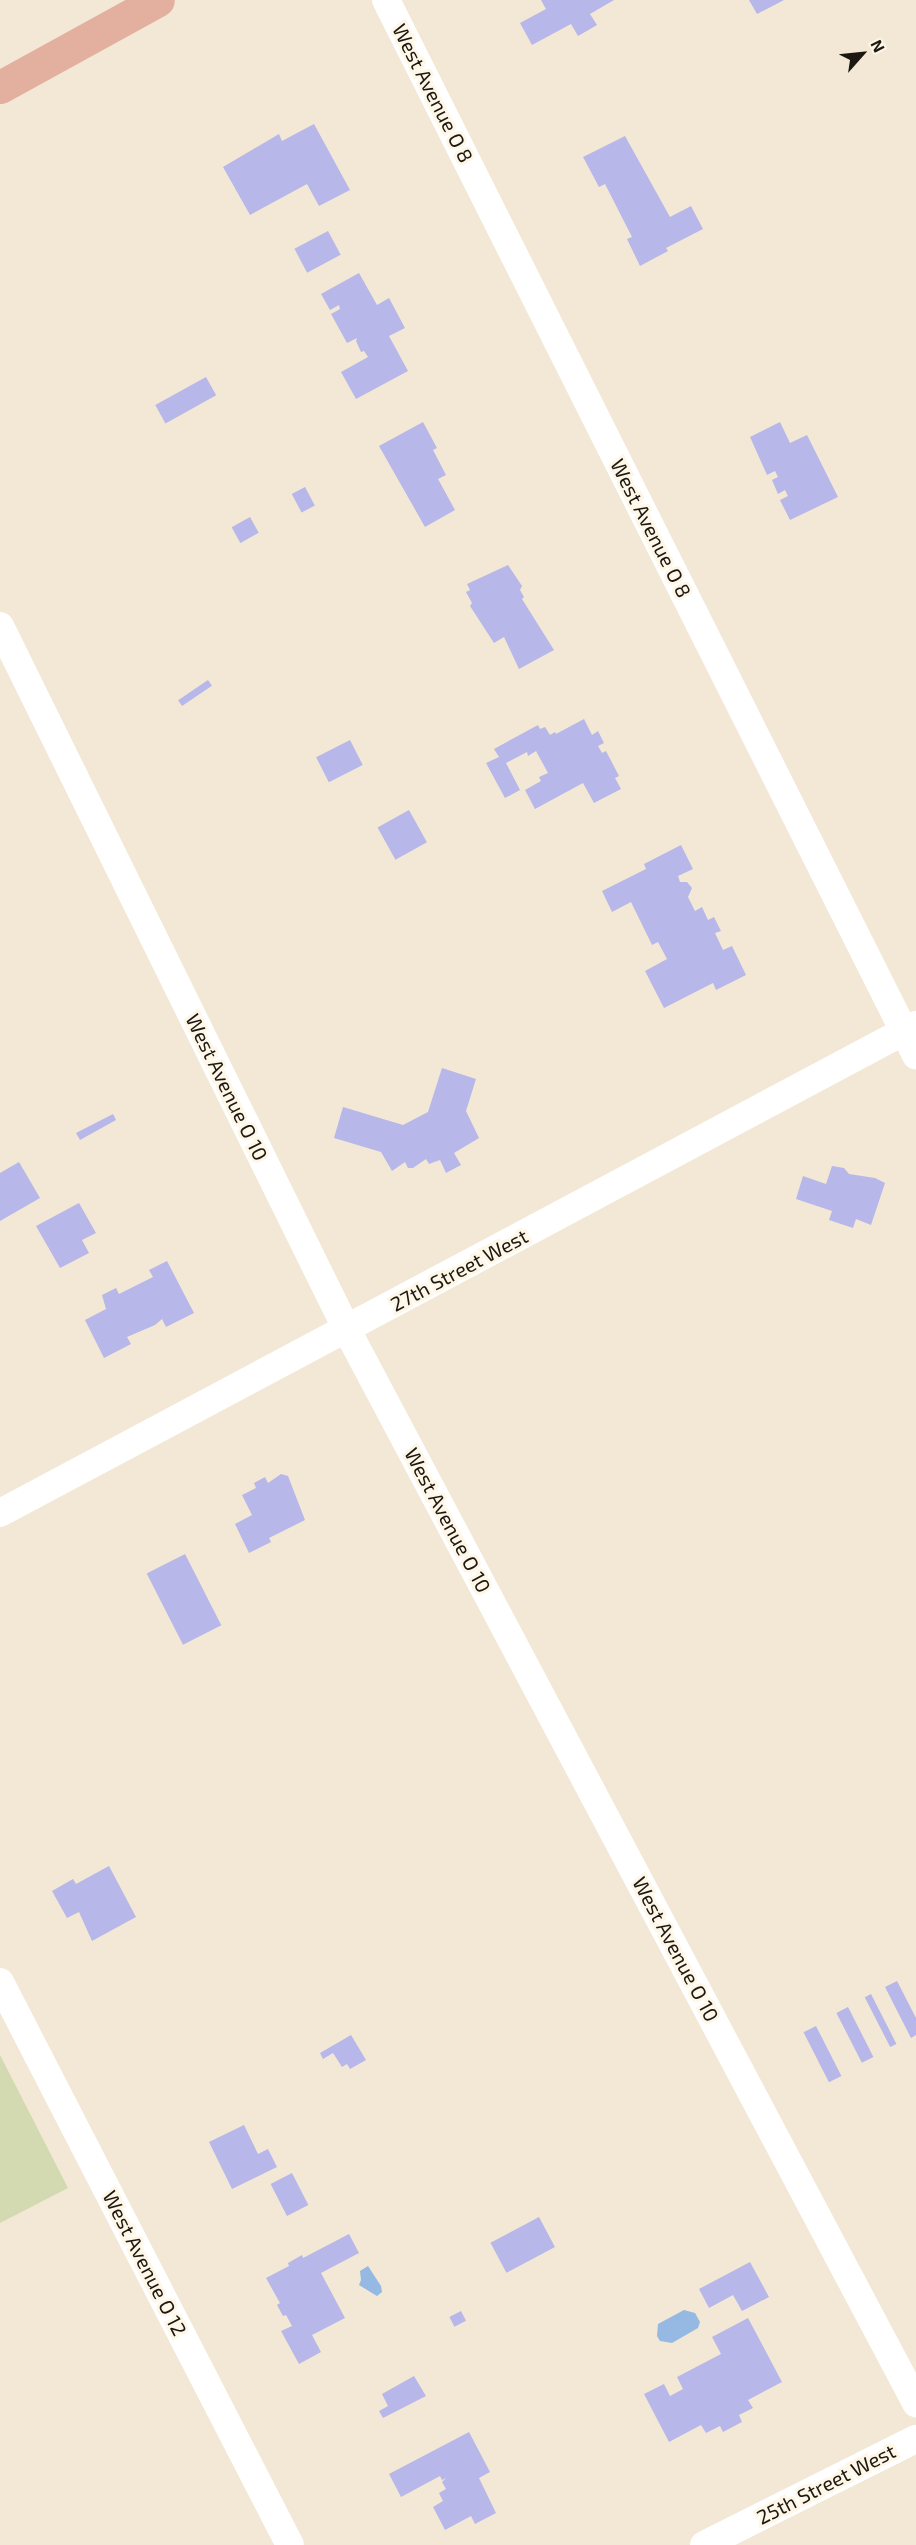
<!DOCTYPE html>
<html>
<head>
<meta charset="utf-8">
<style>
  body { margin:0 }
  #map { position:relative; width:916px; height:2545px; overflow:hidden; background:#f2e8d5; font-family:"Exo 2",sans-serif }
  div>[style] { position:absolute }
  .green>* { inset:0; background:#d3d9b0 }
  .water>* { inset:0; background:#95b9e2 }
  .building>* { inset:0; background:#b7b7e9; transform-origin:0 0 }
  .minor>* { height:28px; margin:-14px; padding:0 14px; transform-origin:14px; border-radius:14px; background:#fff }
  .major>* { height:33px; margin:-16.5px; padding:0 16.5px; transform-origin:16.5px; border-radius:16.5px; background:#e3af9e }
  span { translate:-50% -50%; white-space:nowrap; text-align:center; line-height:1.15; -webkit-text-stroke:6px #fef6e6; paint-order:stroke }
  .street-label { font-size:20px; color:#1c1811 }
  .north { position:absolute; left:832px; top:24px; width:60px; height:60px; -webkit-text-stroke:4px #fef6e6; paint-order:stroke; rotate:63deg; font-size:16px; font-weight:700; line-height:24px; text-align:center; color:#1c1811 }
  .north::after { content:''; display:block; margin:auto; width:21px; height:27px; background:#1c1811; clip-path:polygon(50% 0,100% 100%,50% 72%,0 100%) }
</style>
</head>
<body>
<div id="map">
  <div class="green">
    <div style="clip-path:polygon(0 2055px,68px 2188px,0 2223px)"></div>
  </div>
  <div class="water">
    <div style="clip-path:polygon(368px 2266px,381px 2286px,382px 2292px,377px 2296px,359px 2285px,361px 2280px,360px 2271px)"></div>
    <div style="clip-path:polygon(684px 2310px,695px 2313px,700px 2322px,698px 2328px,672px 2343px,660px 2341px,657px 2336px,658px 2324px)"></div>
  </div>
  <div class="building">
    <div style="clip-path:polygon(541px 0,614px 0,590px 14px,597px 25px,578px 36px,571px 24px,532px 45px,520px 23px,546px 9px)"></div>
    <div style="clip-path:polygon(749px 0,784px 0,757px 14px)"></div>
    <div style="clip-path:polygon(314px 124px,350px 190px,319px 206px,307px 184px,250px 215px,223px 167px,279px 134px,282px 141px)"></div>
    <div style="clip-path:polygon(625px 136px,670px 217px,691px 206px,703px 229px,666px 248px,668px 251px,640px 266px,627px 239px,632px 237px,605px 184px,599px 187px,583px 157px)"></div>
    <div style="left:328px;top:231px;width:27px;height:38px;rotate:62deg"></div>
    <div style="clip-path:polygon(359px 273px,377px 305px,389px 298px,405px 328px,389px 336px,408px 371px,356px 399px,341px 372px,368px 357px,364px 351px,361px 352px,356px 341px,357px 338px,347px 343px,331px 314px,340px 309px,339px 305px,330px 310px,321px 294px)"></div>
    <div style="left:206px;top:377px;width:21px;height:58px;rotate:61deg"></div>
    <div style="clip-path:polygon(423px 422px,437px 448px,433px 450px,446px 475px,438px 479px,455px 510px,425px 527px,379px 446px)"></div>
    <div style="clip-path:polygon(780px 422px,790px 443px,807px 435px,838px 497px,790px 520px,780px 500px,788px 496px,785px 490px,778px 494px,772px 480px,778px 477px,775px 471px,767px 475px,750px 437px)"></div>
    <div style="left:305px;top:487px;width:21px;height:15px;rotate:62deg"></div>
    <div style="left:250px;top:517px;width:18px;height:21px;rotate:61deg"></div>
    <div style="clip-path:polygon(508px 565px,522px 586px,520px 590px,524px 597px,522px 599px,554px 650px,519px 669px,504px 637px,494px 643px,470px 606px,472px 603px,466px 592px,470px 590px,467px 584px)"></div>
    <div style="left:208px;top:680px;width:7px;height:36px;rotate:56deg"></div>
    <div style="clip-path:polygon(584px 719px,592px 735px,598px 731px,604px 743px,598px 746px,602px 753px,606px 751px,619px 776px,615px 778px,621px 789px,594px 803px,583px 783px,535px 809px,525px 790px,541px 781px,539px 777px,548px 773px,536px 751px,528px 756px,527px 752px,506px 763px,520px 790px,505px 798px,486px 763px,499px 757px,494px 749px,538px 725px,540px 729px,545px 727px,550px 735px,555px 732px,556px 734px)"></div>
    <div style="left:350px;top:740px;width:28px;height:38px;rotate:63deg"></div>
    <div style="left:409px;top:810px;width:37px;height:36px;rotate:61deg"></div>
    <div style="clip-path:polygon(681px 845px,693px 869px,678px 876px,680px 882px,687px 882px,692px 888px,688px 897px,695px 911px,702px 907px,708px 920px,714px 917px,721px 931px,715px 933px,723px 950px,732px 946px,746px 975px,716px 990px,713px 983px,664px 1008px,645px 971px,667px 959px,658px 942px,652px 945px,631px 902px,612px 912px,602px 891px,646px 869px,644px 864px)"></div>
    <div style="clip-path:polygon(442px 1068px,476px 1079px,466px 1111px,479px 1138px,454px 1153px,461px 1165px,446px 1173px,440px 1160px,429px 1164px,426px 1159px,413px 1168px,408px 1168px,405px 1162px,392px 1171px,381px 1152px,334px 1138px,343px 1107px,403px 1125px,428px 1112px)"></div>
    <div style="clip-path:polygon(113px 1114px,116px 1120px,80px 1140px,76px 1133px)"></div>
    <div style="clip-path:polygon(19px 1162px,40px 1198px,0 1221px,0 1173px)"></div>
    <div style="clip-path:polygon(832px 1166px,844px 1168px,849px 1174px,875px 1178px,885px 1183px,871px 1225px,856px 1219px,853px 1228px,829px 1220px,832px 1211px,796px 1199px,803px 1176px,826px 1184px)"></div>
    <div style="clip-path:polygon(79px 1203px,96px 1233px,82px 1240px,89px 1253px,60px 1268px,36px 1226px)"></div>
    <div style="clip-path:polygon(167px 1261px,194px 1313px,166px 1327px,162px 1319px,155px 1325px,127px 1337px,131px 1344px,104px 1358px,85px 1320px,106px 1309px,102px 1295px,116px 1288px,119px 1294px,153px 1277px,149px 1270px)"></div>
    <div style="clip-path:polygon(281px 1474px,288px 1476px,305px 1520px,269px 1538px,271px 1542px,249px 1553px,235px 1524px,252px 1515px,242px 1495px,256px 1488px,254px 1483px,265px 1477px,268px 1483px)"></div>
    <div style="left:185px;top:1554px;width:80px;height:43px;rotate:63deg"></div>
    <div style="clip-path:polygon(109px 1866px,136px 1917px,92px 1941px,79px 1912px,67px 1918px,52px 1891px,73px 1879px,76px 1884px)"></div>
    <div style="clip-path:polygon(897px 1981px,916px 2018px,916px 2035px,911px 2038px,885px 1987px)"></div>
    <div style="left:871px;top:1994px;width:56px;height:7px;rotate:63deg"></div>
    <div style="left:848px;top:2007px;width:56px;height:13px;rotate:63deg"></div>
    <div style="left:816px;top:2026px;width:56px;height:14px;rotate:63deg"></div>
    <div style="clip-path:polygon(351px 2035px,366px 2060px,350px 2069px,347px 2064px,342px 2067px,333px 2053px,323px 2059px,320px 2053px)"></div>
    <div style="clip-path:polygon(244px 2125px,258px 2154px,268px 2149px,277px 2167px,232px 2189px,209px 2142px)"></div>
    <div style="left:292px;top:2173px;width:36px;height:24px;rotate:63deg"></div>
    <div style="left:539px;top:2217px;width:34px;height:55px;rotate:62deg"></div>
    <div style="clip-path:polygon(349px 2234px,359px 2253px,321px 2273px,345px 2318px,312px 2335px,321px 2352px,299px 2364px,281px 2331px,292px 2326px,286px 2315px,283px 2316px,277px 2305px,280px 2303px,266px 2278px,289px 2266px,288px 2263px,302px 2255px,303px 2258px)"></div>
    <div style="clip-path:polygon(750px 2262px,769px 2297px,742px 2311px,733px 2295px,709px 2308px,699px 2289px)"></div>
    <div style="left:461px;top:2311px;width:11px;height:13px;rotate:63deg"></div>
    <div style="clip-path:polygon(748px 2318px,782px 2382px,748px 2400px,753px 2408px,739px 2415px,742px 2422px,723px 2432px,720px 2426px,706px 2433px,701px 2425px,669px 2442px,644px 2394px,664px 2384px,670px 2396px,683px 2389px,677px 2377px,721px 2354px,712px 2337px)"></div>
    <div style="clip-path:polygon(414px 2376px,426px 2396px,383px 2418px,379px 2411px,388px 2406px,382px 2394px)"></div>
    <div style="clip-path:polygon(469px 2432px,490px 2472px,479px 2478px,496px 2513px,475px 2524px,471px 2516px,445px 2530px,433px 2507px,443px 2501px,439px 2493px,446px 2489px,442px 2482px,446px 2478px,442px 2480px,440px 2476px,401px 2497px,389px 2474px)"></div>
  </div>
  <div class="minor">
    <div style="left:386px;top:0;width:1181px;rotate:63.33deg"></div>
    <div style="left:0;top:626px;width:785px;rotate:63.76deg"></div>
    <div style="left:347px;top:1330px;width:1215px;rotate:62.06deg"></div>
    <div style="left:0;top:1513px;width:1038px;rotate:-28.05deg"></div>
    <div style="left:0;top:1982px;width:633px;rotate:62.75deg"></div>
    <div style="left:704px;top:2545px;width:237px;rotate:-26.6deg"></div>
  </div>
  <div class="major">
    <div style="left:0;top:87px;width:180px;rotate:-28.8deg"></div>
  </div>
  <div class="street-label">
    <span style="left:433px;top:93px;rotate:63deg">West Avenue O 8</span>
    <span style="left:651px;top:528px;rotate:63deg">West Avenue O 8</span>
    <span style="left:227px;top:1087px;rotate:64deg">West Avenue O 10</span>
    <span style="left:459px;top:1270px;rotate:-28deg">27th Street West</span>
    <span style="left:448px;top:1520px;rotate:62deg">West Avenue O 10</span>
    <span style="left:676px;top:1949px;rotate:62deg">West Avenue O 10</span>
    <span style="left:145px;top:2263px;rotate:63deg">West Avenue O 12</span>
    <span style="left:826px;top:2484px;rotate:-27deg">25th Street West</span>
  </div>
  <div class="north">N</div>
</div>
</body>
</html>
